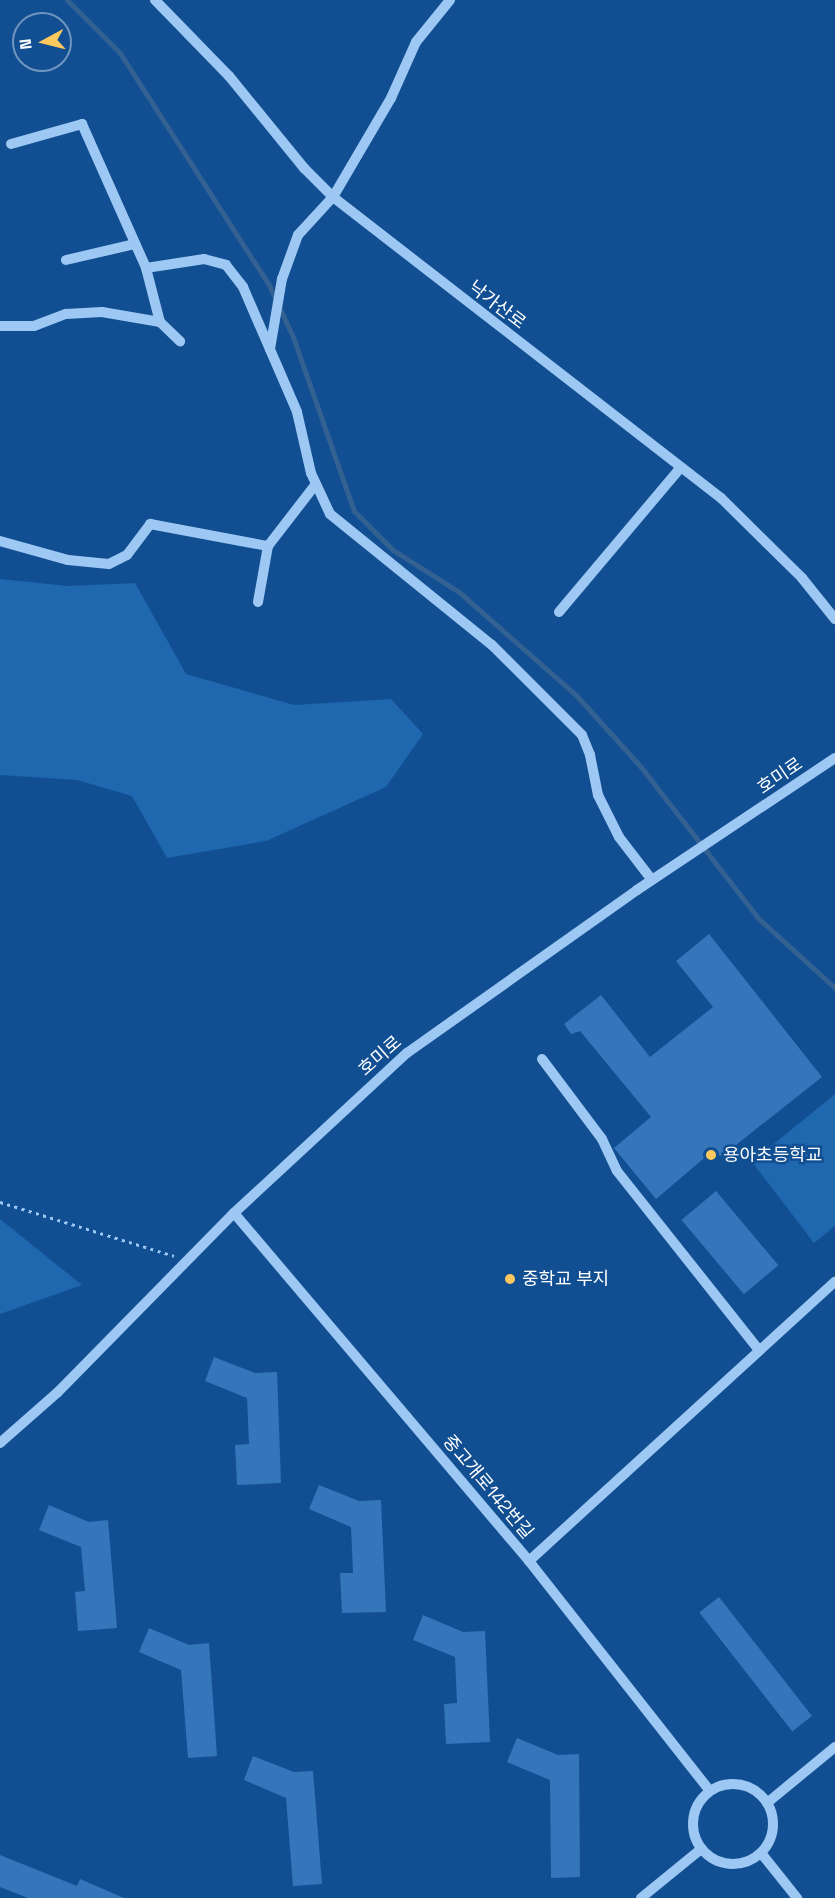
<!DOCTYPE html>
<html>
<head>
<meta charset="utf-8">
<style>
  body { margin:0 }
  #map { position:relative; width:835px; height:1898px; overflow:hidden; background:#114f92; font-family:"Space Grotesk","Noto Sans KR",sans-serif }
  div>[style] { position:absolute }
  .green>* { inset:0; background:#1f67af }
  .stream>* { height:5px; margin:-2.5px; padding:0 2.5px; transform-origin:2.5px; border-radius:2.5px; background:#336192 }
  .building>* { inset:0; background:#3476b9; transform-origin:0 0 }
  .path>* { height:3px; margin-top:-1.5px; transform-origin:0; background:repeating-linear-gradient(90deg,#9dc8f3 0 3px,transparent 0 7.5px) }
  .minor>* { height:10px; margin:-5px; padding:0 5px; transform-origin:5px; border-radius:5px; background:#9dc8f3 }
  .minor>.ring { margin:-5px; padding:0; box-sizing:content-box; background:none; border:10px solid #9dc8f3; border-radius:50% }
  .dots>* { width:16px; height:16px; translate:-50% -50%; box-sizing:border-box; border:3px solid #114f92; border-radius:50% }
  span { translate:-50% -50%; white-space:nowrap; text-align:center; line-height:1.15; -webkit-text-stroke:5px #114f92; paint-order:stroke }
  .street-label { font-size:18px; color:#fff }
  .poi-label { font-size:18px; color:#fff }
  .left { translate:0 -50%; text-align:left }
  .north { position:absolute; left:12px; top:12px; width:60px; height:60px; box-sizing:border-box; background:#114f92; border:2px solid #7095be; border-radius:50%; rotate:263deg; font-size:16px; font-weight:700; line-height:24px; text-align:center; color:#fff }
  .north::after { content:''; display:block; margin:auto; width:21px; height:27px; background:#ffc95e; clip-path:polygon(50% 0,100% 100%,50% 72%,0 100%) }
</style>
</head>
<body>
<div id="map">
  <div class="green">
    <div style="clip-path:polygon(0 579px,68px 586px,135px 583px,186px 674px,294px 705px,391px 699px,423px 734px,386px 787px,266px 841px,167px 858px,132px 796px,77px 780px,0 775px)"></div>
    <div style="clip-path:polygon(835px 1094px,835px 1226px,814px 1243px,752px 1162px)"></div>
    <div style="clip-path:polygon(0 1219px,82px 1285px,0 1314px)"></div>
  </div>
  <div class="stream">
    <div style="left:67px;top:0;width:75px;rotate:45deg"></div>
    <div style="left:120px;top:53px;width:278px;rotate:57.3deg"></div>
    <div style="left:270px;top:287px;width:55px;rotate:65.3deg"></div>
    <div style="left:293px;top:337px;width:184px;rotate:70.7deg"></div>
    <div style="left:354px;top:511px;width:55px;rotate:45deg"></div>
    <div style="left:393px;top:550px;width:78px;rotate:32.5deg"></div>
    <div style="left:459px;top:592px;width:156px;rotate:41.4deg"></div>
    <div style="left:576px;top:695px;width:97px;rotate:47.9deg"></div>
    <div style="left:641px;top:767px;width:191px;rotate:52.2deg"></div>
    <div style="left:758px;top:918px;width:104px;rotate:42.3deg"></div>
  </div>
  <div class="building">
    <div style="clip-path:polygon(709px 934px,822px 1077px,722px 1156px,710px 1153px,656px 1199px,614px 1148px,651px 1117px,580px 1031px,571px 1034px,564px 1024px,601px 995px,650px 1057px,713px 1007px,676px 961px)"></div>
    <div style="left:716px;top:1191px;width:97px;height:45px;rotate:50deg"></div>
    <div style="clip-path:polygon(214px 1357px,255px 1373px,277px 1372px,281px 1483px,237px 1485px,235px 1445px,249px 1444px,247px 1398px,205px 1381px)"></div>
    <div style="clip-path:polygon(319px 1485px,359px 1501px,381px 1500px,386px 1612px,342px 1613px,340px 1573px,353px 1573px,351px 1527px,309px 1509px)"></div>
    <div style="clip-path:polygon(49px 1505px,89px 1522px,108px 1520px,117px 1628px,78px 1631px,75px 1592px,85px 1591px,81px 1547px,39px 1530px)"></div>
    <div style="left:719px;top:1597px;width:151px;height:25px;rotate:52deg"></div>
    <div style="clip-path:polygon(423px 1615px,463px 1632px,485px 1631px,490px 1742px,446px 1744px,444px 1704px,457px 1703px,455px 1657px,413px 1640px)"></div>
    <div style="clip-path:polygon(149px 1628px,189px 1645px,209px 1643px,217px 1756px,188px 1758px,181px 1670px,139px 1652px)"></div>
    <div style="clip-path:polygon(517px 1738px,558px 1755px,579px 1754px,580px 1877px,551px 1878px,550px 1780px,507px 1762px)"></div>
    <div style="clip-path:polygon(253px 1756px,294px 1772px,313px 1771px,322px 1884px,293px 1886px,286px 1798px,244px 1780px)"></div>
    <div style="clip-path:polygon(0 1855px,77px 1886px,80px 1879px,124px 1898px,28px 1898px,0 1887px)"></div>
  </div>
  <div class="path">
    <div style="left:0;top:1202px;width:182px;rotate:17.2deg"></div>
  </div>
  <div class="minor">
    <div style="left:155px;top:0;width:106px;rotate:45.8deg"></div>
    <div style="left:229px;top:76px;width:119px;rotate:50.8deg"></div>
    <div style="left:304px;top:168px;width:41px;rotate:45deg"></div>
    <div style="left:333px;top:197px;width:491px;rotate:37.8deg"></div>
    <div style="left:721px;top:498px;width:114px;rotate:44.6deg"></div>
    <div style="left:802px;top:578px;width:53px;rotate:51.2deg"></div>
    <div style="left:11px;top:144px;width:74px;rotate:-15.7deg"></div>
    <div style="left:82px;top:124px;width:158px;rotate:66deg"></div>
    <div style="left:146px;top:268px;width:56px;rotate:75.5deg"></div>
    <div style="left:160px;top:322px;width:28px;rotate:44deg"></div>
    <div style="left:66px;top:260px;width:71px;rotate:-13.1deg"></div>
    <div style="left:146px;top:268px;width:59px;rotate:-8.8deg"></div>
    <div style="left:204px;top:259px;width:23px;rotate:15deg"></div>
    <div style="left:226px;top:265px;width:28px;rotate:52deg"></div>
    <div style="left:243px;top:287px;width:136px;rotate:66.6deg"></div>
    <div style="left:297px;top:412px;width:63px;rotate:77.1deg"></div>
    <div style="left:311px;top:473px;width:45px;rotate:65.1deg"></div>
    <div style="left:330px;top:514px;width:208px;rotate:39deg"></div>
    <div style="left:492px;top:645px;width:127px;rotate:45deg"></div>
    <div style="left:582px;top:735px;width:22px;rotate:68deg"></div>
    <div style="left:590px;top:755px;width:41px;rotate:78.7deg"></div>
    <div style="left:598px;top:795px;width:47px;rotate:63.4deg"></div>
    <div style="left:619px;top:837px;width:54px;rotate:52.5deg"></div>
    <div style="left:0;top:326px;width:34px"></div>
    <div style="left:34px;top:326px;width:34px;rotate:-21deg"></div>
    <div style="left:66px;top:314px;width:36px;rotate:-3deg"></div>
    <div style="left:102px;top:312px;width:59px;rotate:9.8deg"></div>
    <div style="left:270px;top:349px;width:71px;rotate:-80.3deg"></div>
    <div style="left:282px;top:279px;width:47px;rotate:-70deg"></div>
    <div style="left:298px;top:235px;width:52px;rotate:-47.4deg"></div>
    <div style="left:333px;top:197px;width:115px;rotate:-59.6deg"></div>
    <div style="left:391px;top:98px;width:61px;rotate:-65.9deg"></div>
    <div style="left:416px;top:42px;width:54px;rotate:-51deg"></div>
    <div style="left:0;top:541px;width:71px;rotate:15.6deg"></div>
    <div style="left:68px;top:560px;width:41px;rotate:5.6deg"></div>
    <div style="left:109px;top:564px;width:20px;rotate:-27deg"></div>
    <div style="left:127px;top:555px;width:39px;rotate:-53deg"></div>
    <div style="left:150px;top:524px;width:120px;rotate:10.6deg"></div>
    <div style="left:258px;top:602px;width:57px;rotate:-79.9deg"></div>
    <div style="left:268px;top:546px;width:78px;rotate:-52.3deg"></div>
    <div style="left:559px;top:612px;width:189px;rotate:-49.9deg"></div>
    <div style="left:542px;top:1059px;width:100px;rotate:53.1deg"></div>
    <div style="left:602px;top:1139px;width:35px;rotate:65deg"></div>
    <div style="left:617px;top:1171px;width:227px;rotate:51.6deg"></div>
    <div style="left:234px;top:1213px;width:456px;rotate:49.7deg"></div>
    <div style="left:529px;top:1561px;width:291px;rotate:51.8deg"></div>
    <div style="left:0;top:1443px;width:76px;rotate:-41.3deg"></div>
    <div style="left:57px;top:1393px;width:252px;rotate:-45.5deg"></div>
    <div style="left:234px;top:1213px;width:236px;rotate:-42.8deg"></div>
    <div style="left:407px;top:1053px;width:282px;rotate:-35.3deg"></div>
    <div style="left:637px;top:890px;width:238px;rotate:-33.7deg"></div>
    <div style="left:529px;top:1561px;width:414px;rotate:-42.4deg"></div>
    <div class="ring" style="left:693px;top:1784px;width:70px;height:70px"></div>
    <div style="left:767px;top:1803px;width:88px;rotate:-39.5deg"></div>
    <div style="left:761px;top:1853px;width:58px;rotate:51.3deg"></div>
    <div style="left:641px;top:1898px;width:77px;rotate:-39.2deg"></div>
  </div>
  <div class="dots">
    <div style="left:711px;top:1155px;background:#ffc95e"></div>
    <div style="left:510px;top:1279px;background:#ffc95e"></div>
  </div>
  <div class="street-label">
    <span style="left:497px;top:305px;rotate:37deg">낙가산로</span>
    <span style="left:780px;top:776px;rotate:-34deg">호미로</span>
    <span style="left:380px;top:1056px;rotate:-41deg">호미로</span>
    <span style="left:488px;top:1487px;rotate:50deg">중고개로142번길</span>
  </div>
  <div class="poi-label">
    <span class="left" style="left:723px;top:1155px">용아초등학교</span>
    <span class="left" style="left:522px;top:1279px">중학교 부지</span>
  </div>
  <div class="north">N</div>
</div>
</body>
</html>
